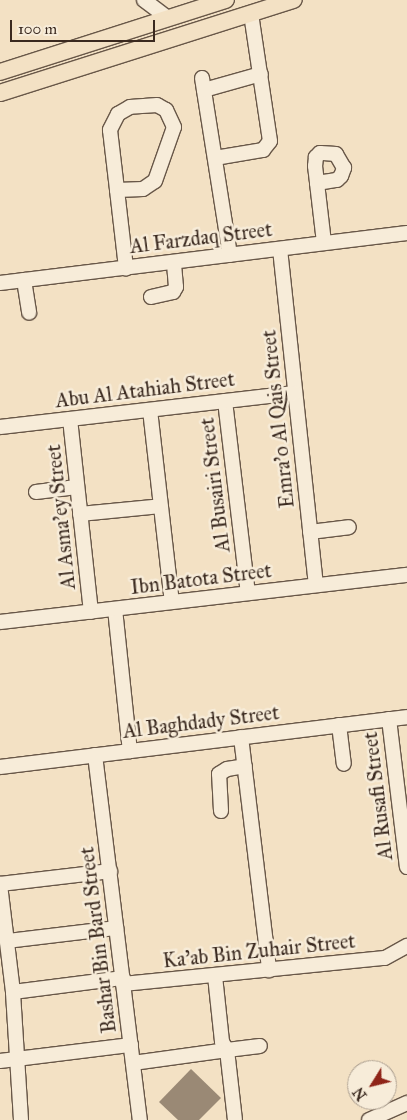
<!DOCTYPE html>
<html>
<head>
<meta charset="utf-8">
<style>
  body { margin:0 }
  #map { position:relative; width:407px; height:1120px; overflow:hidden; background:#f3e1c4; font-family:"IM FELL Great Primer",serif }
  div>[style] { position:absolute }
  .building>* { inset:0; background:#9a8975 }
  .roads { filter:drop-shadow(1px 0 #685748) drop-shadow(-1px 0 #685748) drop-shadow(0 1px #685748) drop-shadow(0 -1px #685748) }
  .minor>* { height:14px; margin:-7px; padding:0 7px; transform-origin:7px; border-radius:7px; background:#f7ecd9 }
  .major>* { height:16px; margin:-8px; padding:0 8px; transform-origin:8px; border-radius:8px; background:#f3e1c4 }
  span { translate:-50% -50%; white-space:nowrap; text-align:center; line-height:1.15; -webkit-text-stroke:5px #f7ecd9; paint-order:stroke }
  .street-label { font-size:20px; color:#3a291f }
  .north { position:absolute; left:347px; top:1060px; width:50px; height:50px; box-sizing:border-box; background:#f7ecd9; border:1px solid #ab9e8f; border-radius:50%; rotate:234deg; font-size:14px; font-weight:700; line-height:20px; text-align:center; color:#3a291f }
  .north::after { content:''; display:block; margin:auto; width:18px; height:22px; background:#8f2418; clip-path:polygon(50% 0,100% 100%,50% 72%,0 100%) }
  .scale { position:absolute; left:10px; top:20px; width:145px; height:22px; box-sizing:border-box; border:2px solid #3a291f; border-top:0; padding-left:6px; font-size:15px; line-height:18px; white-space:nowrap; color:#3a291f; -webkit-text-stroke:4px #f7ecd9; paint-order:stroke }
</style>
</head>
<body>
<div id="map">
  <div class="building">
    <div style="clip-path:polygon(191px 1069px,221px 1098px,199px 1120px,178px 1120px,159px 1102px)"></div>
  </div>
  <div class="roads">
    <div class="minor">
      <div style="left:144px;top:0;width:30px;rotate:37deg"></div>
      <div style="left:202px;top:78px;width:179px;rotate:81deg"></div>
      <div style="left:204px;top:90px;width:59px;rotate:-15.7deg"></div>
      <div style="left:215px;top:158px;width:49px;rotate:-9.5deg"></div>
      <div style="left:263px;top:150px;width:11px;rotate:-52deg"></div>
      <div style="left:270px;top:141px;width:128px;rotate:-98.5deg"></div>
      <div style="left:317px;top:183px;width:20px;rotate:-9deg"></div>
      <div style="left:337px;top:180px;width:6px;rotate:-45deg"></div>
      <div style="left:341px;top:176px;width:9px;rotate:-69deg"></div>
      <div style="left:344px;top:168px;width:16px;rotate:-120deg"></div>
      <div style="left:336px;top:154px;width:16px;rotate:-176deg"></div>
      <div style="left:320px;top:153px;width:6px;rotate:135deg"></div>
      <div style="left:316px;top:157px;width:9px;rotate:96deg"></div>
      <div style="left:315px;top:166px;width:17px;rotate:83deg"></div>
      <div style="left:317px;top:183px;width:60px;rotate:83.3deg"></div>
      <div style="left:117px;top:190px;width:26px;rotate:-2deg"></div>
      <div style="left:143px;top:189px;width:14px;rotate:-34deg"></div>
      <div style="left:155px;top:181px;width:57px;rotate:-70.6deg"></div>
      <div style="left:174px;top:127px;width:19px;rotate:-115deg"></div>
      <div style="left:166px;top:110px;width:10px;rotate:-151deg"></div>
      <div style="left:157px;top:105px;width:27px;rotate:176deg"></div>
      <div style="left:130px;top:107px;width:14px;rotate:150deg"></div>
      <div style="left:118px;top:114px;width:18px;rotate:117deg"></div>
      <div style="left:110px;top:130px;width:60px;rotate:83.3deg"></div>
      <div style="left:117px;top:190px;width:79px;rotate:83.4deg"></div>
      <div style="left:280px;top:249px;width:338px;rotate:83.9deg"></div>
      <div style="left:24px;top:280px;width:33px;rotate:81deg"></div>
      <div style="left:0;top:283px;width:410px;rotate:-7deg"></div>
      <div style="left:151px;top:297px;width:23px;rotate:-13deg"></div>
      <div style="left:173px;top:292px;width:6px;rotate:-59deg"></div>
      <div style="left:176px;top:287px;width:25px;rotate:-95deg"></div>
      <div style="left:225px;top:401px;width:193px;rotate:83.2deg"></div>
      <div style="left:150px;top:410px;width:193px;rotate:83.5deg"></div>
      <div style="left:70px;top:419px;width:194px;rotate:83.8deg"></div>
      <div style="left:0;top:427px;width:296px;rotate:-6.6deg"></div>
      <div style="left:36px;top:492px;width:41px;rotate:-7deg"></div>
      <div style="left:80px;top:514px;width:81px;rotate:-5.6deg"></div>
      <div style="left:310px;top:532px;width:39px;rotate:-7deg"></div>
      <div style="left:115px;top:609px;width:143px;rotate:84deg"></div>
      <div style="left:0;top:622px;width:410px;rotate:-6.6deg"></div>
      <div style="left:389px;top:719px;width:149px;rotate:83.1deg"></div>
      <div style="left:339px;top:725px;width:39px;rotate:83deg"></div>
      <div style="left:241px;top:737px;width:235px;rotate:83.1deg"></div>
      <div style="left:95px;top:755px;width:368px;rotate:83deg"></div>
      <div style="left:0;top:767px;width:410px;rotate:-7deg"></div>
      <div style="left:221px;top:811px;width:37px;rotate:-93deg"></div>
      <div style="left:219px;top:774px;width:9px;rotate:-32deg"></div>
      <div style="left:227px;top:769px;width:18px;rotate:-9deg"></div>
      <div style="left:7px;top:941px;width:110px;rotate:-6.8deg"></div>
      <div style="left:215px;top:976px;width:66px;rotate:83.9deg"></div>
      <div style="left:222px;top:1042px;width:9px;rotate:58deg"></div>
      <div style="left:227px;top:1050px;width:33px;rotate:-7deg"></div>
      <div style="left:123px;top:984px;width:263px;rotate:-5.7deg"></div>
      <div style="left:385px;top:958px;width:25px;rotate:-29deg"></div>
      <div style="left:13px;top:992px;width:111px;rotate:-7.3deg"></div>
      <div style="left:0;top:1061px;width:132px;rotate:-7deg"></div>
      <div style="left:133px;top:1063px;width:95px;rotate:-7.9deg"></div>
      <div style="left:227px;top:1050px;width:70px;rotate:83.5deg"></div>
      <div style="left:21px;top:1120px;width:128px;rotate:-93.6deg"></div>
      <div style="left:13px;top:992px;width:109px;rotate:-96.9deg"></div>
      <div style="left:0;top:884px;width:111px;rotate:-6.7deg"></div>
      <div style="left:369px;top:1120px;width:42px;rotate:-24.1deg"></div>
    </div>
    <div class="major">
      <div style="left:0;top:72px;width:237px;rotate:-17.7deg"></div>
      <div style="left:0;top:93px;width:308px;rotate:-17.6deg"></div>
    </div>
  </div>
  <div class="street-label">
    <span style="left:201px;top:238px;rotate:-7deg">Al Farzdaq Street</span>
    <span style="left:145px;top:390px;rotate:-7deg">Abu Al Atahiah Street</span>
    <span style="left:278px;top:419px;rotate:-96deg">Emra'o Al Qais Street</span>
    <span style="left:215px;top:485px;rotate:-97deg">Al Busairi Street</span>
    <span style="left:61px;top:517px;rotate:-96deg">Al Asma'ey Street</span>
    <span style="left:201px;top:579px;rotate:-7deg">Ibn Batota Street</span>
    <span style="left:201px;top:722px;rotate:-7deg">Al Baghdady Street</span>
    <span style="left:378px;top:796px;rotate:-97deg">Al Rusafi Street</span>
    <span style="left:98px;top:940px;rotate:-97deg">Bashar Bin Bard Street</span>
    <span style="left:259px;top:951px;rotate:-6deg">Ka'ab Bin Zuhair Street</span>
  </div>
  <div class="north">N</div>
  <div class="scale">100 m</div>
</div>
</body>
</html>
